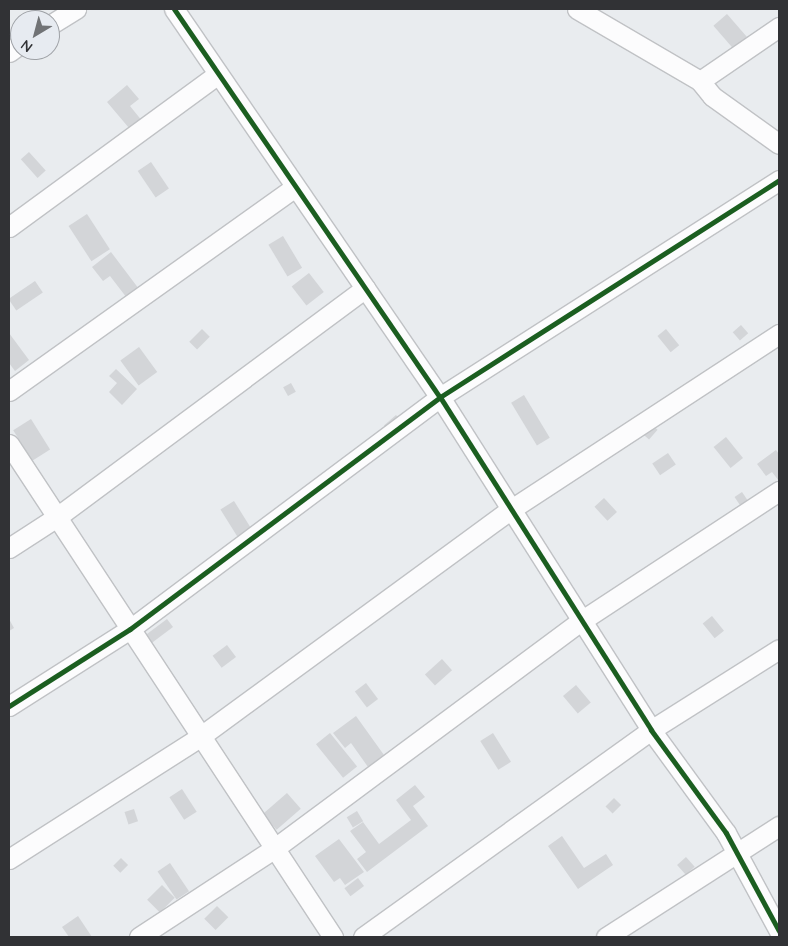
<!DOCTYPE html>
<html>
<head>
<meta charset="utf-8">
<style>
  body { margin:0 }
  #map { position:relative; width:788px; height:946px; overflow:hidden; background:#e9ecef; font-family:Quicksand,sans-serif }
  div>[style] { position:absolute }
  .building>* { inset:0; background:#d3d5d8; transform-origin:0 0 }
  .roads { filter:drop-shadow(1px 0 #c0c2c5) drop-shadow(-1px 0 #c0c2c5) drop-shadow(0 1px #c0c2c5) drop-shadow(0 -1px #c0c2c5) }
  .minor>* { height:19px; margin:-9.5px; padding:0 9.5px; transform-origin:9.5px; border-radius:9.5px; background:#fcfcfd }
  .cycleway>* { height:5px; margin:-2.5px; padding:0 2.5px; transform-origin:2.5px; border-radius:2.5px; background:#1b5e20 }
  span { translate:-50% -50%; white-space:nowrap; text-align:center; line-height:1.15; -webkit-text-stroke:4px #e7ebf1; paint-order:stroke }
  .frame { position:absolute; inset:0; border:10px solid #313235; pointer-events:none }
  .north { position:absolute; left:10px; top:10px; width:50px; height:50px; box-sizing:border-box; background:#e7ebf1; border:1px solid #9ea1a6; border-radius:50%; rotate:217deg; font-size:14px; font-weight:700; line-height:20px; text-align:center; color:#313235 }
  .north::after { content:''; display:block; margin:auto; width:18px; height:22px; background:#717376; clip-path:polygon(50% 0,100% 100%,50% 72%,0 100%) }
</style>
</head>
<body>
<div id="map">
  <div class="building">
    <div style="left:727px;top:14px;width:49px;height:18px;rotate:49deg"></div>
    <div style="clip-path:polygon(127px 85px,139px 99px,130px 106px,151px 132px,140px 141px,107px 102px)"></div>
    <div style="left:29px;top:152px;width:25px;height:11px;rotate:48deg"></div>
    <div style="left:151px;top:162px;width:32px;height:16px;rotate:56deg"></div>
    <div style="left:87px;top:214px;width:42px;height:22px;rotate:57deg"></div>
    <div style="left:283px;top:236px;width:37px;height:17px;rotate:59deg"></div>
    <div style="clip-path:polygon(111px 252px,142px 293px,130px 302px,110px 276px,103px 281px,92px 267px)"></div>
    <div style="left:309px;top:273px;width:24px;height:22px;rotate:52deg"></div>
    <div style="left:35px;top:281px;width:14px;height:32px;rotate:56deg"></div>
    <div style="left:741px;top:325px;width:11px;height:11px;rotate:49deg"></div>
    <div style="left:202px;top:329px;width:11px;height:18px;rotate:45deg"></div>
    <div style="left:666px;top:329px;width:21px;height:11px;rotate:51deg"></div>
    <div style="clip-path:polygon(9px 333px,29px 360px,15px 371px,9px 363px)"></div>
    <div style="left:139px;top:347px;width:31px;height:23px;rotate:54deg"></div>
    <div style="clip-path:polygon(116px 369px,137px 389px,122px 405px,109px 392px,117px 383px,109px 376px)"></div>
    <div style="left:291px;top:383px;width:10px;height:9px;rotate:61deg"></div>
    <div style="left:524px;top:395px;width:50px;height:15px;rotate:59deg"></div>
    <div style="left:396px;top:415px;width:11px;height:16px;rotate:49deg"></div>
    <div style="left:644px;top:418px;width:18px;height:13px;rotate:41deg"></div>
    <div style="left:31px;top:419px;width:36px;height:21px;rotate:58deg"></div>
    <div style="left:726px;top:437px;width:27px;height:16px;rotate:51deg"></div>
    <div style="clip-path:polygon(776px 450px,779px 454px,779px 481px,772px 472px,766px 476px,757px 464px)"></div>
    <div style="left:668px;top:453px;width:14px;height:19px;rotate:56deg"></div>
    <div style="left:742px;top:492px;width:14px;height:9px;rotate:56deg"></div>
    <div style="left:604px;top:498px;width:19px;height:13px;rotate:47deg"></div>
    <div style="left:234px;top:501px;width:39px;height:16px;rotate:58deg"></div>
    <div style="left:712px;top:616px;width:19px;height:12px;rotate:51deg"></div>
    <div style="clip-path:polygon(9px 619px,14px 628px,9px 631px)"></div>
    <div style="left:167px;top:619px;width:10px;height:28px;rotate:53deg"></div>
    <div style="left:227px;top:645px;width:15px;height:18px;rotate:53deg"></div>
    <div style="left:442px;top:659px;width:15px;height:23px;rotate:48deg"></div>
    <div style="left:366px;top:683px;width:20px;height:14px;rotate:53deg"></div>
    <div style="left:576px;top:685px;width:23px;height:17px;rotate:50deg"></div>
    <div style="clip-path:polygon(356px 716px,389px 762px,373px 774px,351px 743px,345px 748px,333px 733px)"></div>
    <div style="left:330px;top:733px;width:43px;height:18px;rotate:51deg"></div>
    <div style="left:493px;top:733px;width:34px;height:15px;rotate:58deg"></div>
    <div style="clip-path:polygon(415px 785px,425px 797px,413px 806px,428px 826px,367px 872px,357px 859px,366px 852px,350px 831px,363px 822px,379px 844px,411px 820px,396px 800px)"></div>
    <div style="left:182px;top:789px;width:27px;height:15px;rotate:57deg"></div>
    <div style="left:287px;top:793px;width:21px;height:32px;rotate:49deg"></div>
    <div style="left:614px;top:798px;width:10px;height:12px;rotate:45deg"></div>
    <div style="left:134px;top:809px;width:13px;height:10px;rotate:72deg"></div>
    <div style="left:357px;top:811px;width:12px;height:12px;rotate:59deg"></div>
    <div style="clip-path:polygon(562px 836px,584px 868px,606px 854px,613px 865px,578px 889px,548px 846px)"></div>
    <div style="clip-path:polygon(339px 839px,364px 872px,345px 885px,340px 878px,334px 882px,315px 856px)"></div>
    <div style="left:686px;top:857px;width:13px;height:12px;rotate:48deg"></div>
    <div style="left:121px;top:858px;width:10px;height:11px;rotate:45deg"></div>
    <div style="left:170px;top:863px;width:34px;height:15px;rotate:56deg"></div>
    <div style="left:358px;top:878px;width:10px;height:17px;rotate:53deg"></div>
    <div style="left:162px;top:885px;width:18px;height:21px;rotate:45deg"></div>
    <div style="left:217px;top:906px;width:16px;height:18px;rotate:45deg"></div>
    <div style="clip-path:polygon(78px 916px,92px 937px,69px 937px,62px 927px)"></div>
  </div>
  <div class="roads">
    <div class="minor">
      <div style="left:174px;top:9px;width:470px;rotate:55.6deg"></div>
      <div style="left:440px;top:397px;width:394px;rotate:57.6deg"></div>
      <div style="left:651px;top:730px;width:127px;rotate:53.9deg"></div>
      <div style="left:726px;top:833px;width:111px;rotate:61.6deg"></div>
      <div style="left:577px;top:9px;width:143px;rotate:30.3deg"></div>
      <div style="left:700px;top:81px;width:19px;rotate:51deg"></div>
      <div style="left:712px;top:96px;width:82px;rotate:35.6deg"></div>
      <div style="left:50px;top:25px;width:31px;rotate:-32deg"></div>
      <div style="left:9px;top:52px;width:14px;rotate:-36deg"></div>
      <div style="left:700px;top:81px;width:96px;rotate:-34.4deg"></div>
      <div style="left:9px;top:227px;width:259px;rotate:-36.2deg"></div>
      <div style="left:9px;top:391px;width:351px;rotate:-35.5deg"></div>
      <div style="left:9px;top:444px;width:590px;rotate:56.69deg"></div>
      <div style="left:9px;top:548px;width:57px;rotate:-32.9deg"></div>
      <div style="left:57px;top:517px;width:384px;rotate:-36.6deg"></div>
      <div style="left:9px;top:706px;width:143px;rotate:-32.5deg"></div>
      <div style="left:130px;top:629px;width:387px;rotate:-36.8deg"></div>
      <div style="left:440px;top:397px;width:403px;rotate:-32.6deg"></div>
      <div style="left:9px;top:859px;width:228px;rotate:-32.6deg"></div>
      <div style="left:201px;top:736px;width:386px;rotate:-36.2deg"></div>
      <div style="left:513px;top:508px;width:318px;rotate:-33.2deg"></div>
      <div style="left:139px;top:937px;width:163px;rotate:-33.2deg"></div>
      <div style="left:275px;top:848px;width:381px;rotate:-36.6deg"></div>
      <div style="left:581px;top:621px;width:237px;rotate:-33.3deg"></div>
      <div style="left:363px;top:937px;width:355px;rotate:-35.7deg"></div>
      <div style="left:651px;top:730px;width:151px;rotate:-32.3deg"></div>
      <div style="left:606px;top:937px;width:206px;rotate:-32.7deg"></div>
    </div>
  </div>
  <div class="cycleway">
    <div style="left:174px;top:9px;width:470px;rotate:55.6deg"></div>
    <div style="left:440px;top:397px;width:394px;rotate:57.6deg"></div>
    <div style="left:651px;top:730px;width:127px;rotate:53.9deg"></div>
    <div style="left:726px;top:833px;width:111px;rotate:61.6deg"></div>
    <div style="left:9px;top:706px;width:143px;rotate:-32.5deg"></div>
    <div style="left:130px;top:629px;width:387px;rotate:-36.8deg"></div>
    <div style="left:440px;top:397px;width:403px;rotate:-32.6deg"></div>
  </div>
  <div class="frame"></div>
  <div class="north">N</div>
</div>
</body>
</html>
